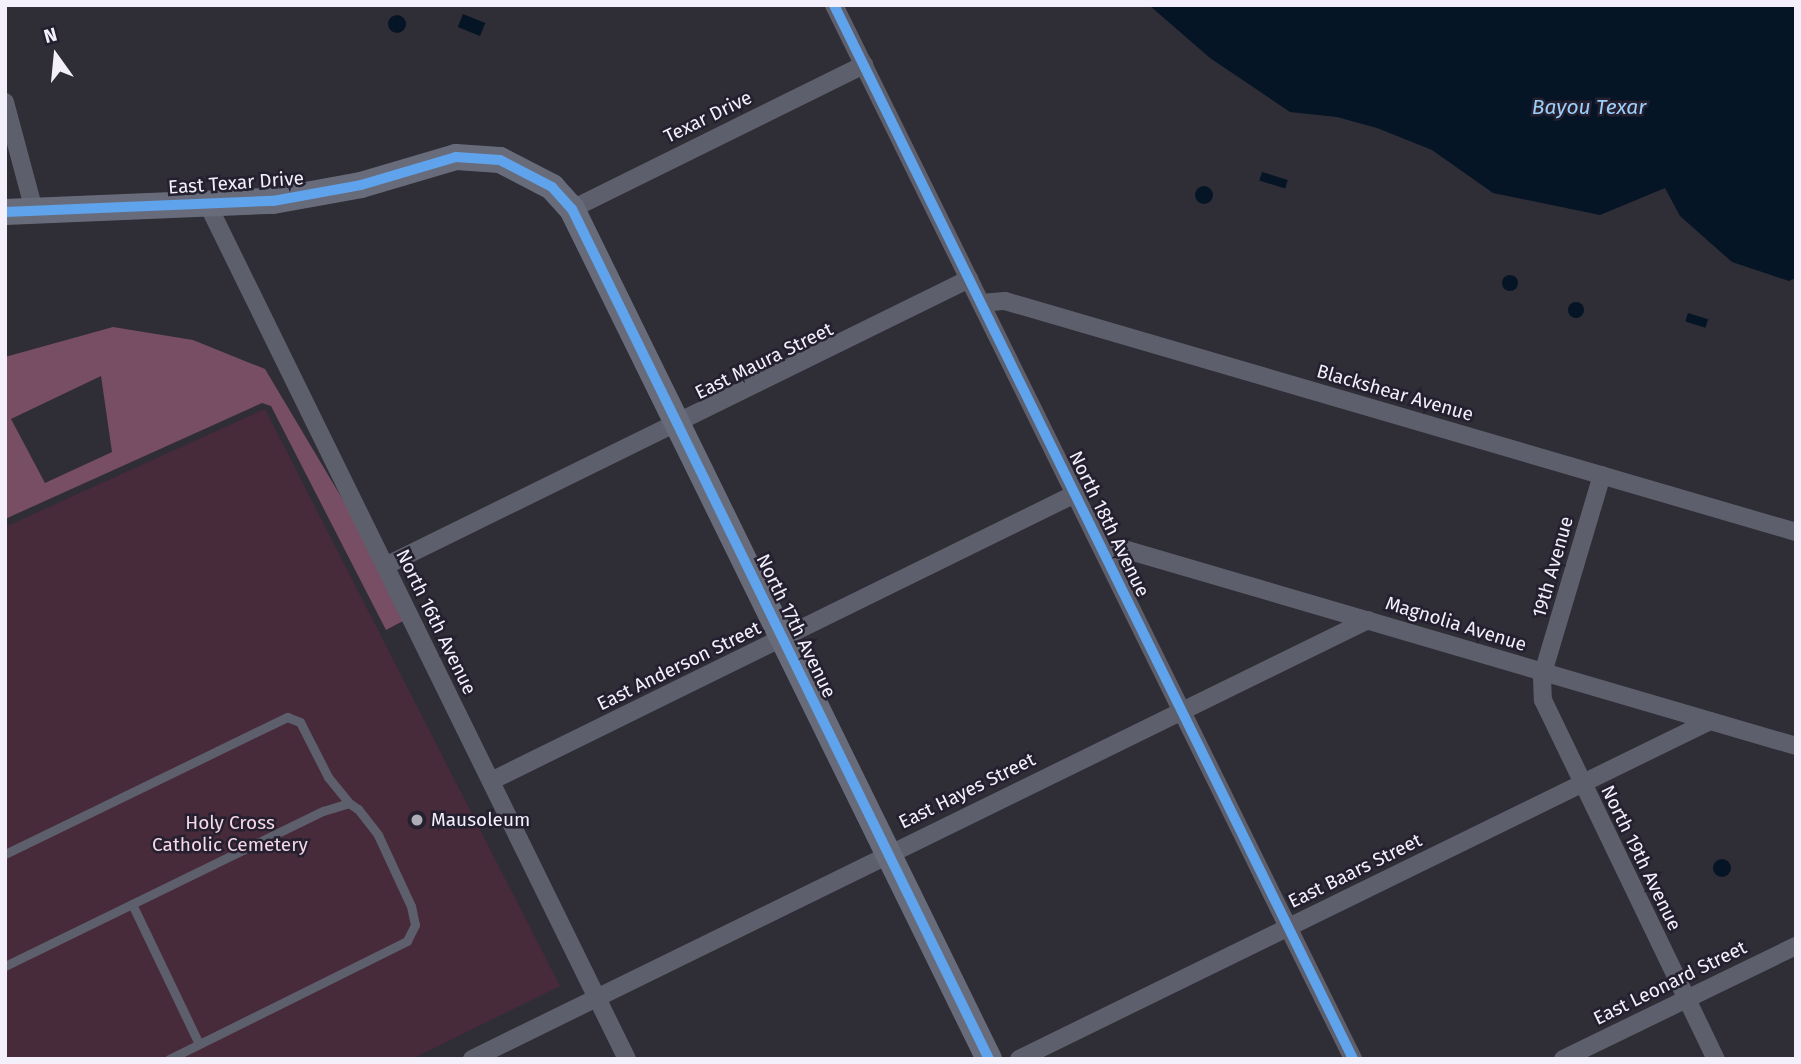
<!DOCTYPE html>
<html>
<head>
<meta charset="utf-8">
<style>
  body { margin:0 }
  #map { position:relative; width:1801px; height:1064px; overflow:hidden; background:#2f2d36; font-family:"Fira Sans",sans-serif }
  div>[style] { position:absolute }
  .green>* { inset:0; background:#482b3a }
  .forest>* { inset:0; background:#784e64 }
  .water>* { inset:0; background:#051525; transform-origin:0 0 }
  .round { border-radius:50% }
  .lane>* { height:9px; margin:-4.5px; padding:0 4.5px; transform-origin:4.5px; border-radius:4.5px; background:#5d606c }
  .street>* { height:18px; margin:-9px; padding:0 9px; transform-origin:9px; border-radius:9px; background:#5d606c }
  .secondary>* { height:26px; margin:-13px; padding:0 13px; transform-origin:13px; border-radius:13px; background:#686c7a }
  .cycleway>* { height:10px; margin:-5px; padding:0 5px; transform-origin:5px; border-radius:5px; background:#60a3ed }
  .dots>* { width:19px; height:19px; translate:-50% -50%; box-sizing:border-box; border:4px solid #242030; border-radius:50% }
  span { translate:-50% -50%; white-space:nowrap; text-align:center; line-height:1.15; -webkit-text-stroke:5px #242030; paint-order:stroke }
  .street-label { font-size:19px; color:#f3f0fb }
  .poi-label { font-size:19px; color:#f3f0fb }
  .left { translate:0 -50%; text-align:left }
  .park-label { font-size:19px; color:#f8d7e6 }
  .water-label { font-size:21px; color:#9ccffa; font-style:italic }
  .frame { position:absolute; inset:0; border:7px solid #f3f0fb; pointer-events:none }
  .north { position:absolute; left:21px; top:21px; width:70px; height:70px; -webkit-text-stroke:5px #242030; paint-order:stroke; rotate:345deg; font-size:19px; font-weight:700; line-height:28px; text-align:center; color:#f3f0fb }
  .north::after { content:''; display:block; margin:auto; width:24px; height:32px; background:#f3f0fb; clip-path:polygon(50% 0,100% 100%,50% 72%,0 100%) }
</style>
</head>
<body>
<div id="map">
  <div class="green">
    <div style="clip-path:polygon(265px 409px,560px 986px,412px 1059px,5px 1059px,5px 527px)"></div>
  </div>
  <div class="forest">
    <div style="clip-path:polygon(evenodd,113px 327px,193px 340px,265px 369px,349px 510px,403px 621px,386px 630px,271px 406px,262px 403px,5px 519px,5px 357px,113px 327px,101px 376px,112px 452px,45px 483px,11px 419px,101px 376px)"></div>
  </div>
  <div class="water">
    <div style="clip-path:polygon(1149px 5px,1796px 5px,1796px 278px,1789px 281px,1732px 262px,1680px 216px,1665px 188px,1600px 215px,1493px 193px,1432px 150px,1377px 128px,1337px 117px,1290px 112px,1210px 58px)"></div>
    <div style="left:463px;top:14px;width:24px;height:14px;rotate:22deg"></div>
    <div class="round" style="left:388px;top:15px;width:18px;height:18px"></div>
    <div style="left:1262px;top:172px;width:27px;height:9px;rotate:17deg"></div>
    <div class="round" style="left:1195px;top:186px;width:18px;height:18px"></div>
    <div class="round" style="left:1502px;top:275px;width:16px;height:16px"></div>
    <div class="round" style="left:1568px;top:302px;width:16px;height:16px"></div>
    <div style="left:1688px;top:313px;width:21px;height:9px;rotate:17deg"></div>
    <div class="round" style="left:1713px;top:859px;width:18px;height:18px"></div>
  </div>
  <div class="lane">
    <div style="left:5px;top:854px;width:314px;rotate:-25.9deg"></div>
    <div style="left:287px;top:717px;width:14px;rotate:21deg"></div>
    <div style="left:300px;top:722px;width:62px;rotate:63deg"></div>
    <div style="left:328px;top:777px;width:33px;rotate:51deg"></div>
    <div style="left:132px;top:904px;width:155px;rotate:64.4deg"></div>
    <div style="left:5px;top:966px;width:354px;rotate:-26deg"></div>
    <div style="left:323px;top:811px;width:27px;rotate:-17deg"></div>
    <div style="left:349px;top:803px;width:11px;rotate:34deg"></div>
    <div style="left:358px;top:809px;width:33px;rotate:52deg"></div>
    <div style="left:378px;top:835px;width:78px;rotate:65.1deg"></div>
    <div style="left:411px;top:906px;width:19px;rotate:78deg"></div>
    <div style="left:415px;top:925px;width:18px;rotate:117deg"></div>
    <div style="left:407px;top:941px;width:266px;rotate:153.6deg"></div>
  </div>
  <div class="street">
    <div style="left:834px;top:5px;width:1175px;rotate:63.78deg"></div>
    <div style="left:5px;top:102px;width:112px;rotate:75deg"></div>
    <div style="left:208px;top:205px;width:951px;rotate:63.87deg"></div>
    <div style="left:572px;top:209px;width:326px;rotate:-26.3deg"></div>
    <div style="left:981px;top:303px;width:24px;rotate:-5deg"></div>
    <div style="left:1005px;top:301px;width:824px;rotate:16.28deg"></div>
    <div style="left:1602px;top:475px;width:210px;rotate:106.6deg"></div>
    <div style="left:1542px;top:676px;width:24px;rotate:88deg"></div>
    <div style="left:1543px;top:700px;width:399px;rotate:64.3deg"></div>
    <div style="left:1104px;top:553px;width:23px;rotate:-7deg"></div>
    <div style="left:1127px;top:550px;width:697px;rotate:16.33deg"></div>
    <div style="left:385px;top:566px;width:651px;rotate:-26.17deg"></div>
    <div style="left:491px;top:781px;width:651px;rotate:-26.17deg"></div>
    <div style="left:472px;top:1059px;width:998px;rotate:-26.1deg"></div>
    <div style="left:1019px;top:1059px;width:769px;rotate:-26.07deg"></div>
    <div style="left:1563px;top:1059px;width:259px;rotate:-25.9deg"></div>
  </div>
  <div class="secondary">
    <div style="left:5px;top:212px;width:268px;rotate:-2.4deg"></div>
    <div style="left:273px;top:201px;width:89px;rotate:-10.3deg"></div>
    <div style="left:361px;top:185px;width:99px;rotate:-16.4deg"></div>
    <div style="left:456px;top:157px;width:44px;rotate:3.9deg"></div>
    <div style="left:500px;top:160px;width:59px;rotate:27.4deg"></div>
    <div style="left:552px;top:187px;width:30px;rotate:48deg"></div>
    <div style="left:572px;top:209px;width:947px;rotate:63.87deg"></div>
  </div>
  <div class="cycleway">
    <div style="left:834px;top:5px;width:1175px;rotate:63.78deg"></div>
    <div style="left:5px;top:212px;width:268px;rotate:-2.4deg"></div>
    <div style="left:273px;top:201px;width:89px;rotate:-10.3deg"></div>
    <div style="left:361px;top:185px;width:99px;rotate:-16.4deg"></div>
    <div style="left:456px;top:157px;width:44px;rotate:3.9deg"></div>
    <div style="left:500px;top:160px;width:59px;rotate:27.4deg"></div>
    <div style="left:552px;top:187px;width:30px;rotate:48deg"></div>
    <div style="left:572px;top:209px;width:947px;rotate:63.87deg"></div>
  </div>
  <div class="dots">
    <div style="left:417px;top:820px;background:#aeacb6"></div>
  </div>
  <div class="street-label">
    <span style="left:708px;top:117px;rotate:-26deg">Texar Drive</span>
    <span style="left:236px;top:183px;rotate:-4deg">East Texar Drive</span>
    <span style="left:764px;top:361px;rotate:-26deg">East Maura Street</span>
    <span style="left:1395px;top:393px;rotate:16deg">Blackshear Avenue</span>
    <span style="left:1109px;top:524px;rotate:64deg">North 18th Avenue</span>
    <span style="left:1553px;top:567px;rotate:-74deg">19th Avenue</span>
    <span style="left:436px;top:622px;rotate:64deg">North 16th Avenue</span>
    <span style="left:1456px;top:624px;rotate:17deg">Magnolia Avenue</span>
    <span style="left:796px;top:626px;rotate:64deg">North 17th Avenue</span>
    <span style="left:679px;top:666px;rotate:-26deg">East Anderson Street</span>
    <span style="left:967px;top:791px;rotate:-26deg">East Hayes Street</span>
    <span style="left:1641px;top:858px;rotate:64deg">North 19th Avenue</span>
    <span style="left:1355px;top:871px;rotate:-26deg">East Baars Street</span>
    <span style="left:1670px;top:983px;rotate:-26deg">East Leonard Street</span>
  </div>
  <div class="poi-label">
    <span class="left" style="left:431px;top:820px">Mausoleum</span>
  </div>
  <div class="park-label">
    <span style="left:230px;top:834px">Holy Cross<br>Catholic Cemetery</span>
  </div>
  <div class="water-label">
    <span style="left:1589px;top:107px">Bayou Texar</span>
  </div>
  <div class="frame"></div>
  <div class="north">N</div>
</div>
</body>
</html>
